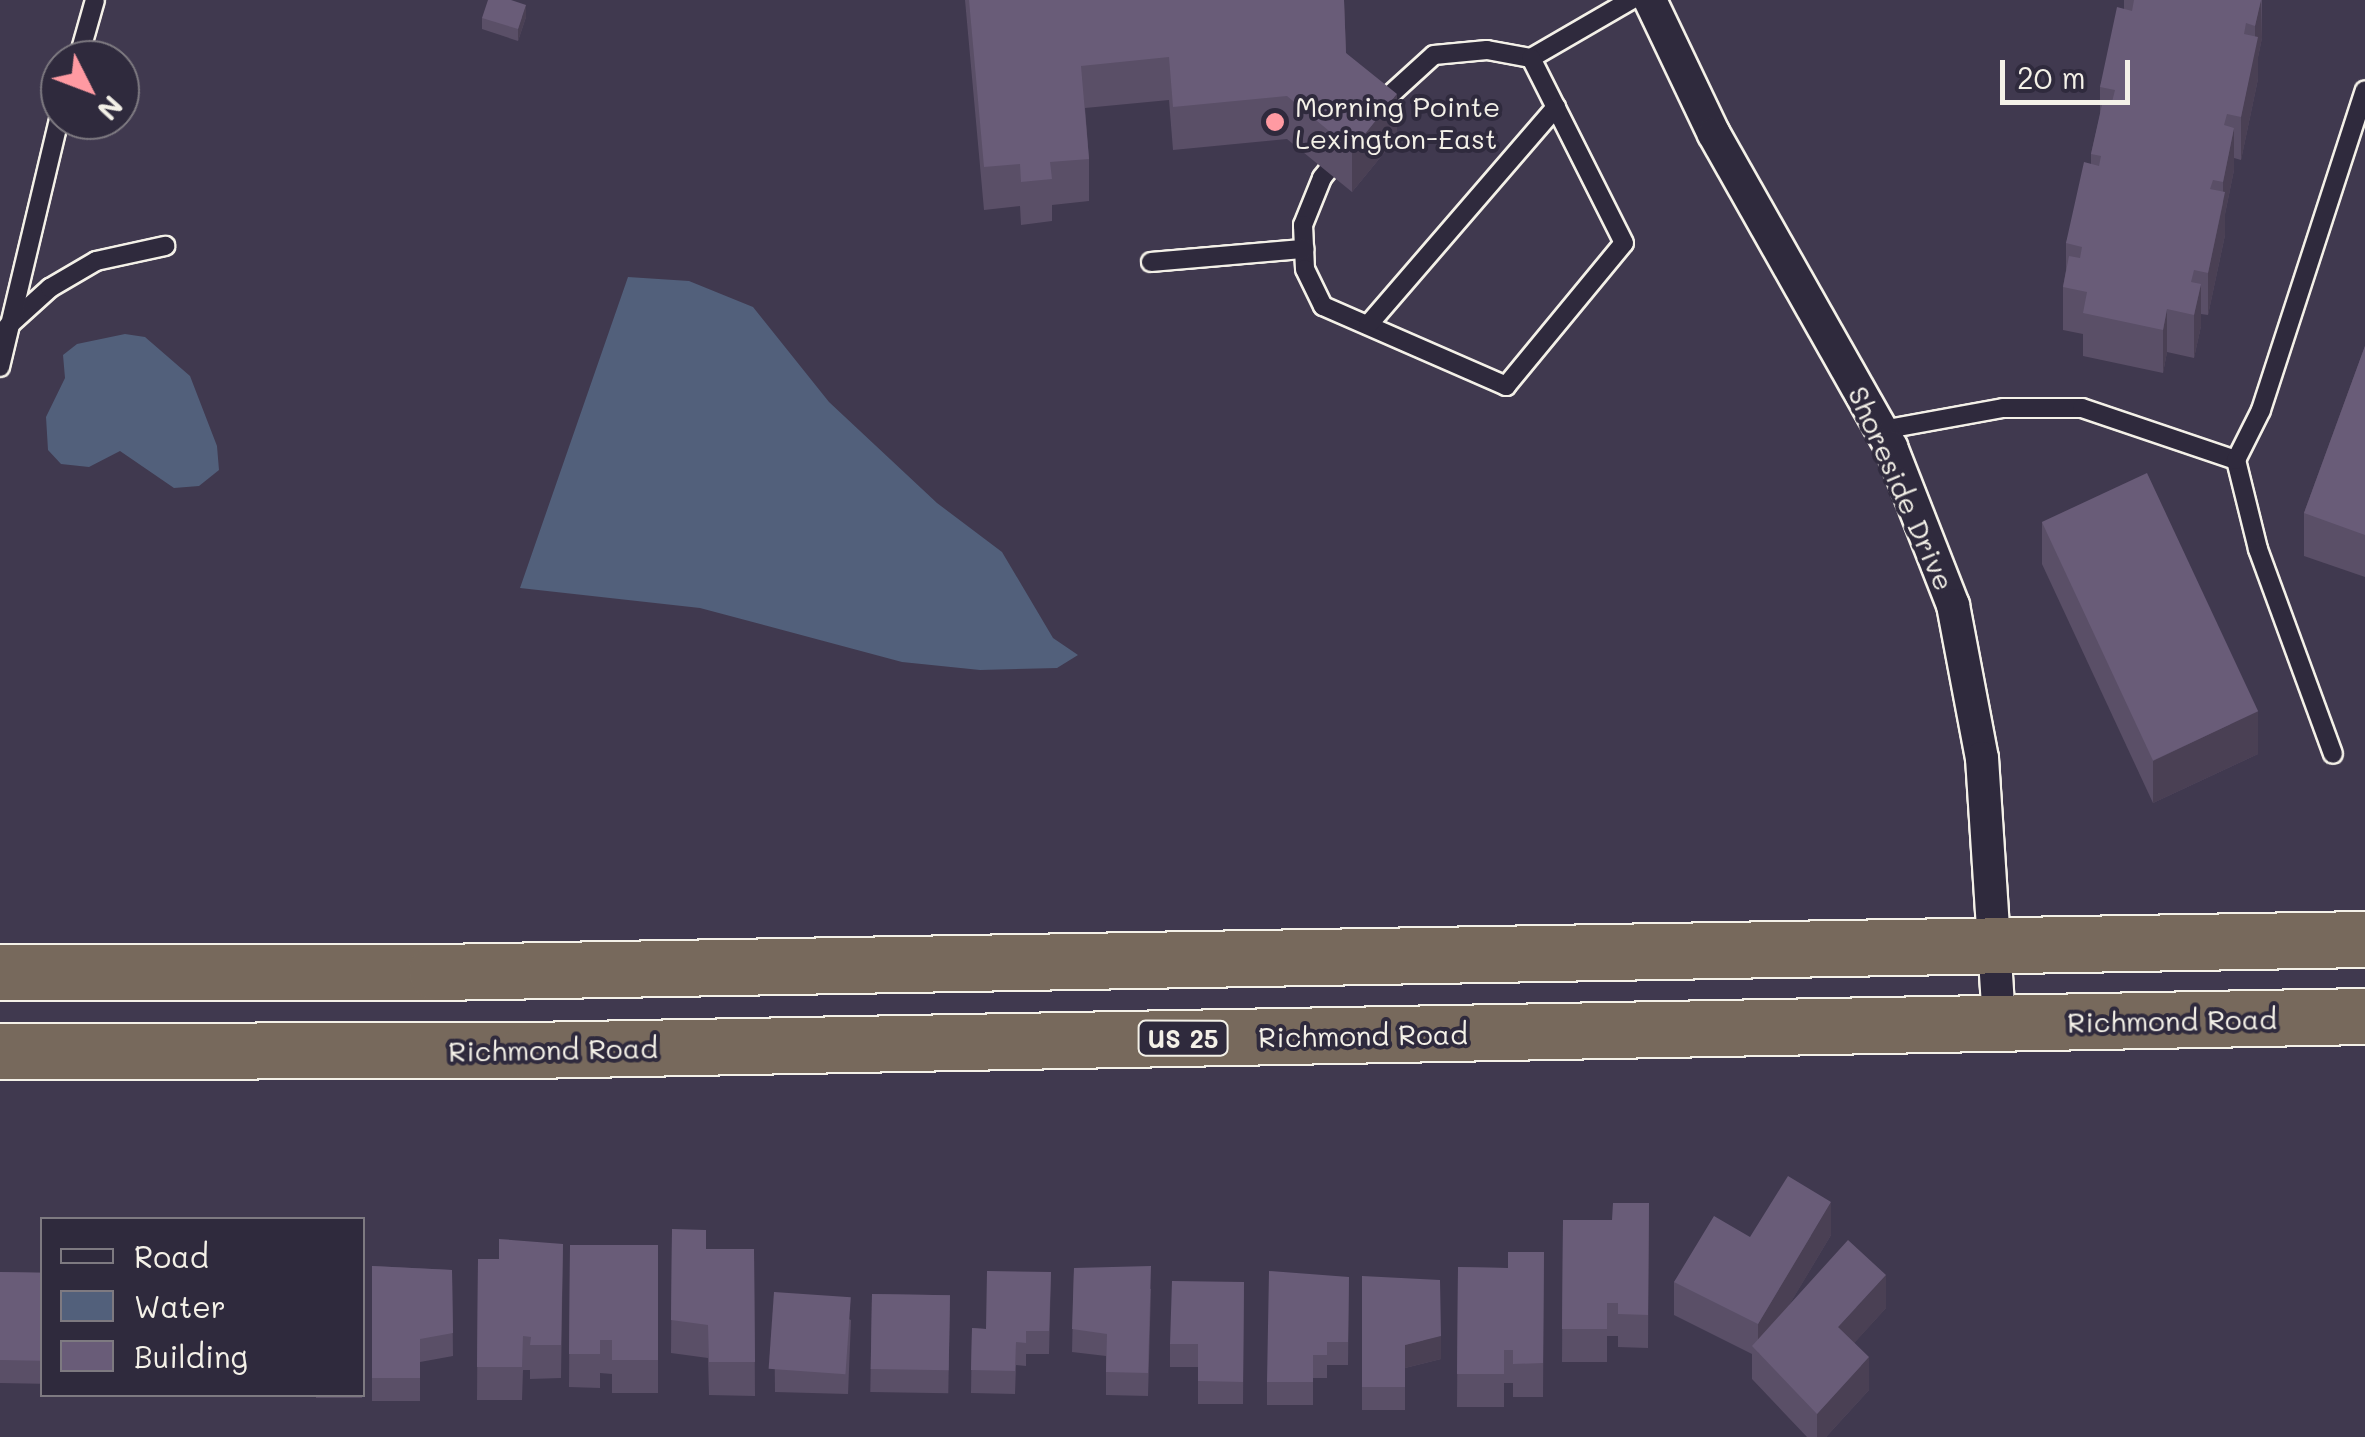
<!DOCTYPE html>
<html>
<head>
<meta charset="utf-8">
<style>
  body { margin:0 }
  #map { position:relative; width:2365px; height:1437px; overflow:hidden; background:#40394f; font-family:Mali,sans-serif }
  div>[style] { position:absolute }
  .water>* { inset:0; background:#52607b }
  .roads { filter:drop-shadow(2px 0 #f4f1e8) drop-shadow(-2px 0 #f4f1e8) drop-shadow(0 2px #f4f1e8) drop-shadow(0 -2px #f4f1e8) }
  .lane>* { height:18px; margin:-9px; padding:0 9px; transform-origin:9px; border-radius:9px; background:#2f2a3d }
  .street>* { height:32px; margin:-16px; padding:0 16px; transform-origin:16px; border-radius:16px; background:#2f2a3d }
  .highway>* { height:55px; margin:-27.5px; padding:0 27.5px; transform-origin:27.5px; border-radius:27.5px; background:#77695c }
  .wall>* { inset:0; background:#5a4f67; transform-origin:0 0 }
  .shaded-wall>* { inset:0; background:#4a4054 }
  .building>* { inset:0; background:#695c78; transform-origin:0 0 }
  .dots>* { width:28px; height:28px; translate:-50% -50%; box-sizing:border-box; border:5px solid #2f2a3d; border-radius:50% }
  span { translate:-50% -50%; white-space:nowrap; text-align:center; line-height:1.15; -webkit-text-stroke:8px #2f2a3d; paint-order:stroke }
  .shield-label span { padding:2px 8px; background:#2f2a3d; border:2px solid; border-radius:8px; -webkit-text-stroke-width:0 }
  .shield-label { font-size:25px; color:#f4f1e8; font-weight:700 }
  .poi-label { font-size:28px; color:#f4f1e8 }
  .left { translate:0 -50%; text-align:left }
  .street-label { font-size:28px; color:#f4f1e8 }
  .legend { position:absolute; left:40px; top:1217px; width:325px; height:180px; box-sizing:border-box; background:#2f2a3d; border:2px solid #7e7a81; margin:0; padding:12px 18px; list-style:none; font-size:30px; color:#f4f1e8 }
  .legend li { display:flex; align-items:center; gap:20px; height:50px }
  .legend b { width:50px; border:2px solid #7e7a81 }
  .north { position:absolute; left:40px; top:40px; width:100px; height:100px; box-sizing:border-box; background:#2f2a3d; border:2px solid #7e7a81; border-radius:50%; rotate:132deg; font-size:28px; font-weight:700; line-height:40px; text-align:center; color:#f4f1e8 }
  .north::after { content:''; display:block; margin:auto; width:35px; height:45px; background:#ff9aa2; clip-path:polygon(50% 0,100% 100%,50% 72%,0 100%) }
  .scale { position:absolute; left:2000px; top:60px; width:130px; height:45px; box-sizing:border-box; border:5px solid #f4f1e8; border-top:0; padding-left:12px; font-size:30px; line-height:35px; white-space:nowrap; color:#f4f1e8; -webkit-text-stroke:8px #2f2a3d; paint-order:stroke }
</style>
</head>
<body>
<div id="map">
  <div class="water">
    <div style="clip-path:polygon(628px 277px,689px 281px,753px 307px,829px 402px,937px 503px,1002px 552px,1053px 638px,1078px 655px,1057px 668px,980px 670px,902px 662px,700px 608px,520px 588px)"></div>
    <div style="clip-path:polygon(125px 334px,145px 337px,190px 376px,217px 446px,219px 470px,199px 486px,174px 488px,120px 451px,89px 467px,61px 464px,48px 450px,46px 417px,65px 378px,63px 355px,77px 344px)"></div>
  </div>
  <div class="roads">
    <div class="lane">
      <div style="left:78px;top:60px;width:62px;rotate:-74.2deg"></div>
      <div style="left:1379px;top:105px;width:74px;rotate:-42.3deg"></div>
      <div style="left:1434px;top:55px;width:53px;rotate:-5.4deg"></div>
      <div style="left:1487px;top:50px;width:45px;rotate:10.3deg"></div>
      <div style="left:1531px;top:58px;width:116px;rotate:-30.1deg"></div>
      <div style="left:1342px;top:153px;width:32px;rotate:129deg"></div>
      <div style="left:1322px;top:178px;width:51px;rotate:112deg"></div>
      <div style="left:1303px;top:225px;width:44px;rotate:87.4deg"></div>
      <div style="left:1305px;top:269px;width:41px;rotate:64.1deg"></div>
      <div style="left:1323px;top:306px;width:200px;rotate:23.6deg"></div>
      <div style="left:1506px;top:386px;width:185px;rotate:-50.5deg"></div>
      <div style="left:1624px;top:243px;width:207px;rotate:-116.7deg"></div>
      <div style="left:1151px;top:262px;width:154px;rotate:-4.9deg"></div>
      <div style="left:1368px;top:325px;width:288px;rotate:-49.2deg"></div>
      <div style="left:8px;top:326px;width:57px;rotate:-42.1deg"></div>
      <div style="left:50px;top:288px;width:53px;rotate:-30.4deg"></div>
      <div style="left:96px;top:261px;width:71px;rotate:-12.3deg"></div>
      <div style="left:0;top:367px;width:258px;rotate:-76.6deg"></div>
      <div style="left:1882px;top:430px;width:123px;rotate:-10.3deg"></div>
      <div style="left:2003px;top:408px;width:79px"></div>
      <div style="left:2082px;top:408px;width:163px;rotate:18.7deg"></div>
      <div style="left:2236px;top:460px;width:92px;rotate:76.1deg"></div>
      <div style="left:2258px;top:549px;width:218px;rotate:69.9deg"></div>
      <div style="left:2236px;top:460px;width:56px;rotate:-63.4deg"></div>
      <div style="left:2261px;top:410px;width:336px;rotate:-72deg"></div>
    </div>
    <div class="street">
      <div style="left:1650px;top:0;width:148px;rotate:64.5deg"></div>
      <div style="left:1714px;top:134px;width:360px;rotate:60.5deg"></div>
      <div style="left:1891px;top:447px;width:170px;rotate:68.6deg"></div>
      <div style="left:1953px;top:605px;width:156px;rotate:79.3deg"></div>
      <div style="left:1982px;top:758px;width:266px;rotate:86.3deg"></div>
    </div>
    <div class="highway">
      <div style="left:0;top:972px;width:436px"></div>
      <div style="left:436px;top:972px;width:1929px;rotate:-0.98deg"></div>
      <div style="left:0;top:1051px;width:528px;rotate:-0.11deg"></div>
      <div style="left:528px;top:1050px;width:1837px;rotate:-1.06deg"></div>
    </div>
  </div>
  <div class="wall">
    <div style="clip-path:polygon(965px 0,1344px 0,1346px 53px,1397px 137px,1352px 192px,1287px 139px,1173px 150px,1169px 100px,1085px 108px,1089px 159px,1089px 201px,1052px 205px,1052px 221px,1021px 225px,1020px 206px,984px 210px)"></div>
    <div style="clip-path:polygon(2124px 0,2262px 0,2262px 38px,2258px 57px,2258px 79px,2241px 160px,2234px 158px,2234px 170px,2225px 214px,2225px 235px,2208px 315px,2201px 314px,2201px 326px,2194px 358px,2167px 352px,2163px 373px,2083px 356px,2083px 334px,2063px 330px,2063px 287px,2066px 270px,2066px 243px,2091px 164px,2091px 154px,2100px 115px,2100px 87px,2124px 9px)"></div>
    <div style="clip-path:polygon(526px 17px,518px 41px,482px 29px,482px 18px)"></div>
    <div style="clip-path:polygon(2365px 346px,2365px 577px,2304px 556px,2304px 513px)"></div>
    <div style="clip-path:polygon(2042px 522px,2258px 754px,2153px 803px,2042px 564px)"></div>
    <div style="clip-path:polygon(1649px 1203px,1648px 1348px,1618px 1347px,1618px 1336px,1607px 1336px,1607px 1362px,1562px 1362px,1563px 1220px,1612px 1220px)"></div>
    <div style="clip-path:polygon(672px 1229px,706px 1249px,754px 1249px,755px 1396px,709px 1395px,708px 1358px,671px 1353px)"></div>
    <div style="clip-path:polygon(1831px 1235px,1789px 1305px,1886px 1308px,1854px 1343px,1869px 1390px,1826px 1437px,1807px 1437px,1752px 1379px,1752px 1354px,1674px 1315px,1674px 1282px,1750px 1237px)"></div>
    <div style="clip-path:polygon(563px 1244px,561px 1378px,530px 1379px,530px 1370px,523px 1370px,522px 1400px,477px 1400px,478px 1259px,499px 1259px)"></div>
    <div style="clip-path:polygon(570px 1245px,658px 1245px,658px 1393px,612px 1393px,612px 1374px,600px 1373px,600px 1388px,569px 1387px)"></div>
    <div style="clip-path:polygon(1544px 1252px,1543px 1397px,1513px 1397px,1513px 1383px,1504px 1383px,1504px 1407px,1457px 1407px,1458px 1267px,1508px 1268px)"></div>
    <div style="clip-path:polygon(372px 1266px,452px 1270px,453px 1356px,420px 1362px,420px 1401px,372px 1401px)"></div>
    <div style="clip-path:polygon(1074px 1268px,1151px 1289px,1148px 1396px,1106px 1395px,1106px 1356px,1072px 1352px)"></div>
    <div style="left:0;top:1272px;width:42px;height:111px;rotate:1deg"></div>
    <div style="clip-path:polygon(1051px 1272px,1049px 1354px,1026px 1354px,1026px 1366px,1016px 1365px,1015px 1394px,971px 1393px,972px 1328px,986px 1329px)"></div>
    <div style="clip-path:polygon(1362px 1276px,1441px 1359px,1405px 1368px,1405px 1410px,1362px 1410px)"></div>
    <div style="clip-path:polygon(1349px 1277px,1348px 1365px,1327px 1365px,1327px 1378px,1313px 1378px,1313px 1405px,1267px 1405px,1267px 1382px)"></div>
    <div style="clip-path:polygon(1244px 1282px,1243px 1404px,1198px 1404px,1198px 1367px,1170px 1367px,1170px 1344px)"></div>
    <div style="clip-path:polygon(774px 1292px,851px 1320px,848px 1394px,775px 1392px)"></div>
    <div style="left:872px;top:1294px;width:78px;height:98px;rotate:1deg"></div>
    <div style="left:316px;top:1394px;width:46px;height:4px"></div>
  </div>
  <div class="shaded-wall">
    <div style="clip-path:polygon(2261px 0,2262px 38px,2258px 57px,2258px 79px,2241px 160px,2241px 117px,2255px 48px,2255px 26px)"></div>
    <div style="clip-path:polygon(526px 5px,526px 17px,518px 41px,518px 29px)"></div>
    <div style="clip-path:polygon(1397px 94px,1397px 137px,1352px 192px,1352px 150px)"></div>
    <div style="clip-path:polygon(2234px 128px,2234px 170px,2225px 214px,2225px 235px,2208px 315px,2208px 273px,2223px 203px,2223px 182px)"></div>
    <div style="clip-path:polygon(2201px 284px,2201px 326px,2194px 358px,2194px 315px)"></div>
    <div style="clip-path:polygon(2167px 309px,2167px 352px,2163px 373px,2163px 330px)"></div>
    <div style="clip-path:polygon(2258px 711px,2258px 754px,2153px 803px,2153px 761px)"></div>
    <div style="clip-path:polygon(1831px 1202px,1831px 1235px,1760px 1354px,1758px 1352px,1758px 1324px)"></div>
    <div style="clip-path:polygon(1886px 1275px,1886px 1308px,1838px 1361px,1838px 1327px)"></div>
    <div style="clip-path:polygon(1441px 1336px,1441px 1359px,1405px 1368px,1405px 1345px)"></div>
    <div style="clip-path:polygon(1869px 1357px,1869px 1390px,1826px 1437px,1817px 1437px,1817px 1414px)"></div>
  </div>
  <div class="building">
    <div style="clip-path:polygon(488px 0,511px 0,526px 5px,518px 29px,482px 18px)"></div>
    <div style="clip-path:polygon(969px 0,1344px 0,1346px 53px,1397px 94px,1352px 150px,1287px 96px,1173px 107px,1169px 57px,1081px 66px,1089px 159px,1050px 162px,1052px 179px,1021px 182px,1020px 164px,984px 167px)"></div>
    <div style="clip-path:polygon(2134px 0,2261px 0,2255px 26px,2246px 23px,2244px 34px,2258px 37px,2241px 117px,2227px 114px,2224px 125px,2234px 128px,2223px 182px,2213px 180px,2210px 189px,2225px 192px,2208px 273px,2194px 270px,2191px 282px,2201px 284px,2194px 315px,2167px 309px,2163px 330px,2083px 313px,2087px 292px,2063px 287px,2069px 256px,2080px 258px,2082px 247px,2066px 243px,2084px 162px,2099px 166px,2101px 156px,2091px 154px,2103px 100px,2112px 102px,2115px 90px,2100px 87px,2117px 7px,2132px 11px)"></div>
    <div style="clip-path:polygon(2365px 346px,2365px 535px,2304px 513px)"></div>
    <div style="left:2147px;top:473px;width:263px;height:116px;rotate:65deg"></div>
    <div style="clip-path:polygon(1788px 1176px,1831px 1202px,1758px 1324px,1674px 1282px,1714px 1216px,1750px 1237px)"></div>
    <div style="clip-path:polygon(1613px 1203px,1649px 1203px,1648px 1315px,1618px 1314px,1618px 1303px,1607px 1303px,1607px 1329px,1562px 1329px,1563px 1220px,1612px 1220px)"></div>
    <div style="clip-path:polygon(672px 1229px,706px 1230px,706px 1249px,754px 1249px,755px 1362px,709px 1362px,708px 1325px,671px 1320px)"></div>
    <div style="clip-path:polygon(499px 1239px,563px 1244px,561px 1345px,530px 1345px,531px 1337px,523px 1336px,522px 1367px,477px 1367px,478px 1259px,499px 1259px)"></div>
    <div style="clip-path:polygon(1848px 1240px,1886px 1275px,1838px 1327px,1869px 1357px,1817px 1414px,1752px 1346px)"></div>
    <div style="clip-path:polygon(570px 1245px,658px 1245px,658px 1360px,612px 1360px,612px 1340px,600px 1340px,600px 1354px,569px 1354px)"></div>
    <div style="clip-path:polygon(1508px 1252px,1544px 1252px,1543px 1363px,1513px 1364px,1513px 1350px,1504px 1350px,1504px 1374px,1457px 1374px,1458px 1267px,1508px 1268px)"></div>
    <div style="clip-path:polygon(372px 1266px,452px 1270px,453px 1333px,420px 1339px,420px 1378px,372px 1378px)"></div>
    <div style="clip-path:polygon(1151px 1266px,1148px 1373px,1106px 1372px,1107px 1334px,1072px 1329px,1074px 1268px)"></div>
    <div style="clip-path:polygon(987px 1271px,1051px 1272px,1049px 1331px,1026px 1331px,1026px 1343px,1016px 1342px,1015px 1371px,971px 1370px,972px 1328px,986px 1329px)"></div>
    <div style="clip-path:polygon(1269px 1271px,1349px 1277px,1348px 1342px,1327px 1342px,1327px 1355px,1313px 1355px,1313px 1382px,1267px 1382px)"></div>
    <div style="left:0;top:1272px;width:42px;height:88px;rotate:1deg"></div>
    <div style="clip-path:polygon(1362px 1276px,1440px 1280px,1441px 1336px,1405px 1345px,1405px 1387px,1362px 1387px)"></div>
    <div style="clip-path:polygon(1172px 1281px,1244px 1282px,1243px 1382px,1198px 1381px,1198px 1344px,1170px 1344px)"></div>
    <div style="left:774px;top:1292px;width:77px;height:77px;rotate:4deg"></div>
    <div style="left:872px;top:1294px;width:78px;height:75px;rotate:1deg"></div>
  </div>
  <div class="dots">
    <div style="left:1275px;top:122px;background:#ff9aa2"></div>
  </div>
  <div class="shield-label">
    <span style="left:1183px;top:1038px">US 25</span>
  </div>
  <div class="poi-label">
    <span class="left" style="left:1295px;top:122px">Morning Pointe<br>Lexington-East</span>
  </div>
  <div class="street-label">
    <span style="left:1902px;top:488px;rotate:66deg">Shoreside Drive</span>
    <span style="left:2172px;top:1020px;rotate:-1deg">Richmond Road</span>
    <span style="left:1363px;top:1035px;rotate:-1deg">Richmond Road</span>
    <span style="left:553px;top:1049px;rotate:-1deg">Richmond Road</span>
  </div>
  <ul class="legend">
  <li><b style="height:12px;background:#2f2a3d"></b>Road</li>
  <li><b style="height:28px;background:#52607b"></b>Water</li>
  <li><b style="height:28px;background:#695c78"></b>Building</li>
  </ul>
  <div class="north">N</div>
  <div class="scale">20 m</div>
</div>
</body>
</html>
